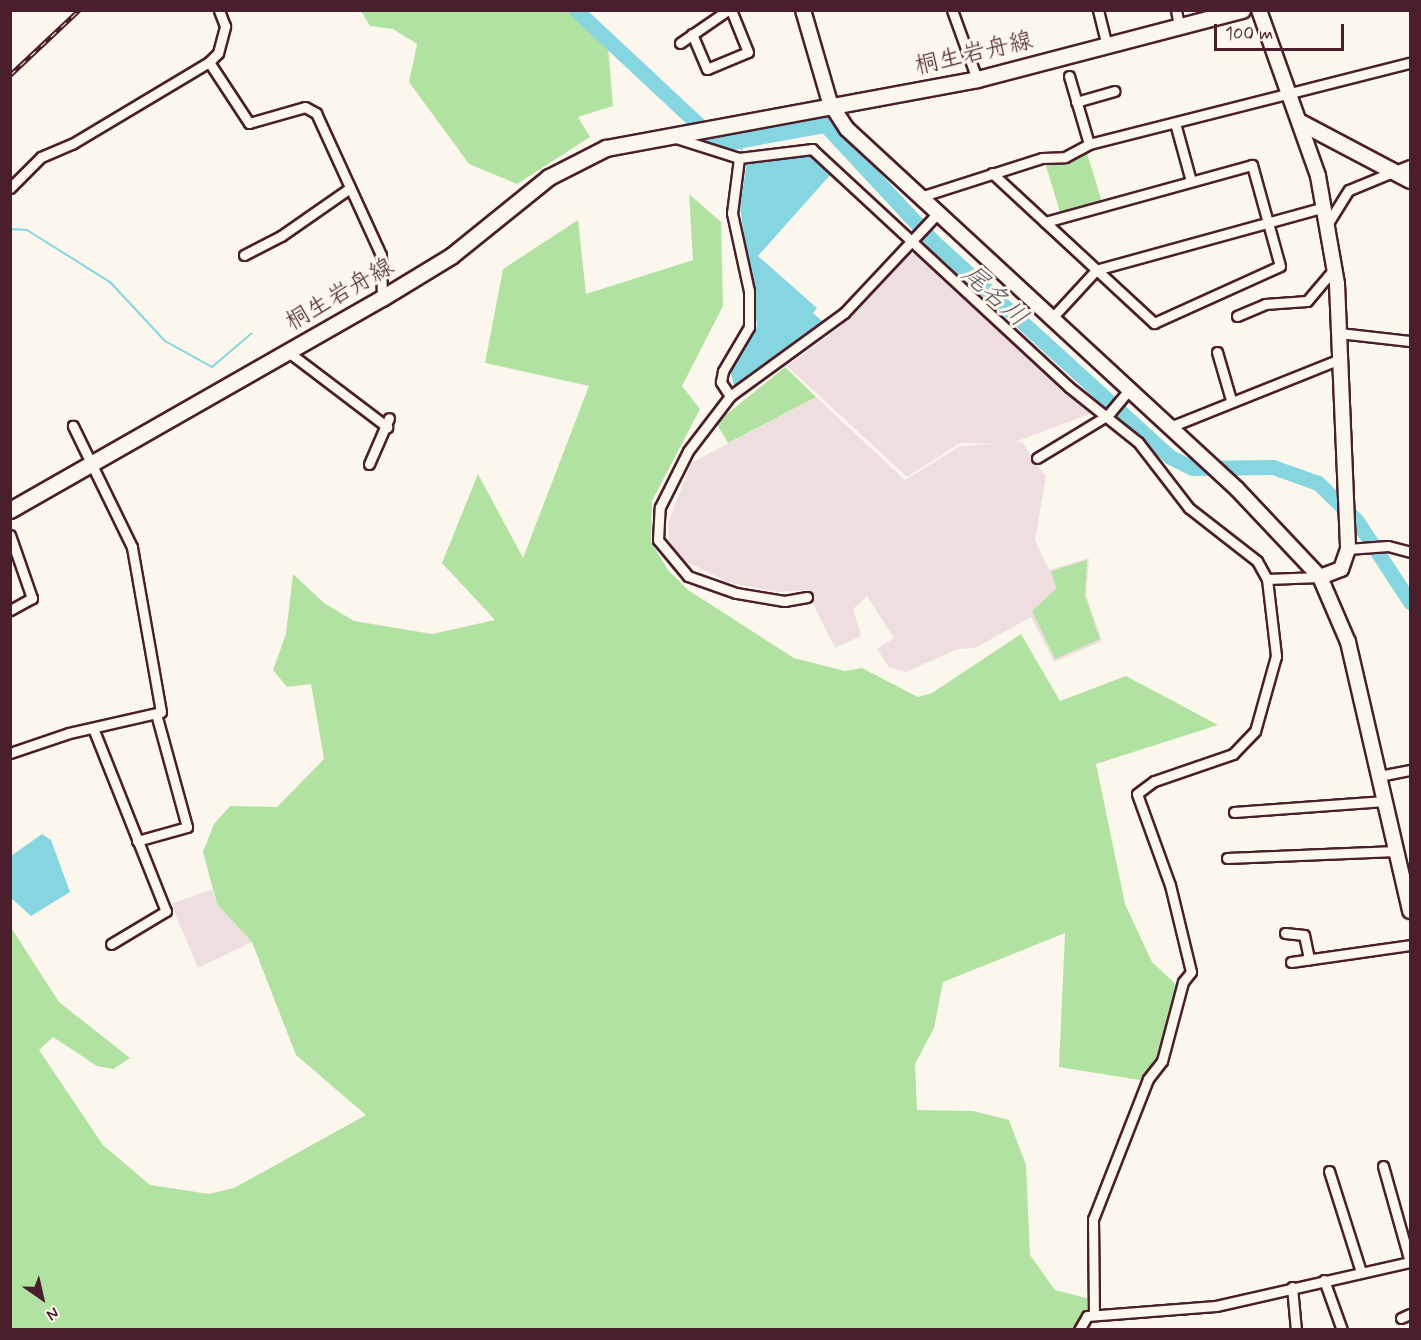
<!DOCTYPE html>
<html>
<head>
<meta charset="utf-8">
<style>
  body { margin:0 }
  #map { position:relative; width:1421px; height:1340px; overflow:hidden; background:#fbf7ec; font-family:Mynerve,"Klee One",sans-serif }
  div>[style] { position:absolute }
  .built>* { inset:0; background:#eedee0 }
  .green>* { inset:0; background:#b2e2a1; transform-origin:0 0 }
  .water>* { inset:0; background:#86d6e2 }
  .stream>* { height:2px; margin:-1px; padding:0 1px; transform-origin:1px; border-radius:1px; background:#86d6e2 }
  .river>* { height:15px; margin:-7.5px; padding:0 7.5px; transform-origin:7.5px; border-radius:7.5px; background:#86d6e2 }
  .roads { filter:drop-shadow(2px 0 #4a1f2b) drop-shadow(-2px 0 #4a1f2b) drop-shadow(0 2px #4a1f2b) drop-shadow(0 -2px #4a1f2b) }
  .street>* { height:9px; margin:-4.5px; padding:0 4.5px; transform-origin:4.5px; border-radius:4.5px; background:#fbf7ec }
  .secondary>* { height:14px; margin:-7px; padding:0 7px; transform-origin:7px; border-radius:7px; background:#fbf7ec }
  .primary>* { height:15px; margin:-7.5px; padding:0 7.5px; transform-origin:7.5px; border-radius:7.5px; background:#fbf7ec }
  .rail>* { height:4.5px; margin-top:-2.25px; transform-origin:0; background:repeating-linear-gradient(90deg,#fbf7ec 0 7px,#4a1f2b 0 14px); box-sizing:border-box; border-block:2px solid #4a1f2b }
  span { translate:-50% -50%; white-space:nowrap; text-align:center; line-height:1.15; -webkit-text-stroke:6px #fbf7ec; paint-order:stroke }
  .street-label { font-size:24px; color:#4a1f2b }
  .water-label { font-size:26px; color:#5c5662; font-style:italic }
  .frame { position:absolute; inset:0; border:12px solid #4a1f2b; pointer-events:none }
  .north { position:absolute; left:12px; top:1268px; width:60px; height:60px; -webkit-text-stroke:4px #fbf7ec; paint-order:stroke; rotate:146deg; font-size:16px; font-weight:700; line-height:24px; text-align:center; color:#4a1f2b }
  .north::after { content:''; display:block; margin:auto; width:21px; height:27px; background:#4a1f2b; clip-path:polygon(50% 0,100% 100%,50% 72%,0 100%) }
  .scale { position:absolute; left:1214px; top:24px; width:130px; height:27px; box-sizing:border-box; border:3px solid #4a1f2b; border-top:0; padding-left:8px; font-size:18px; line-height:21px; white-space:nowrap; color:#4a1f2b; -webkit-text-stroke:4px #fbf7ec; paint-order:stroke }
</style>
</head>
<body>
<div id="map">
  <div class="built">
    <div style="clip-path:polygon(909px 253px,916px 254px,1095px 412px,1009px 444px,960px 443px,907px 477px,787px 366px,840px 327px)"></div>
    <div style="clip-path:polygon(816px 397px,905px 480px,960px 446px,1022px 442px,1046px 477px,1035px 540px,1049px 570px,1089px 558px,1086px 595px,1102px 641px,1054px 662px,1031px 617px,975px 648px,958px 649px,906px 672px,889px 667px,877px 649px,894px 638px,867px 596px,853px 609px,861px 636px,835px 648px,806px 590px,779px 592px,730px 583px,683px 560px,669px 540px,668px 523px,691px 463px)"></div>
    <div style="clip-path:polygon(212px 889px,217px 904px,252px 942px,198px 968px,171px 904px)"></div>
  </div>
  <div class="green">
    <div style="clip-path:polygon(361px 11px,570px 11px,608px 47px,613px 106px,578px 117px,590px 137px,517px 184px,469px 164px,409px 82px,417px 44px,393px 29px,370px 26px)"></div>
    <div style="left:1086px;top:150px;width:55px;height:43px;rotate:73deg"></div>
    <div style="clip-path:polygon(689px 194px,721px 222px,723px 306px,682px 386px,700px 409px,652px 501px,651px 542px,668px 570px,688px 590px,794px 658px,845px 671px,862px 668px,918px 697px,932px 693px,1021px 634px,1060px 701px,1126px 676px,1218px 725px,1096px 764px,1125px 904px,1152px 962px,1182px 990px,1152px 1082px,1059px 1067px,1065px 933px,943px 982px,934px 1028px,915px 1064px,917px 1110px,973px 1111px,1009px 1120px,1026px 1165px,1030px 1255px,1055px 1290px,1094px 1300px,1089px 1329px,11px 1329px,10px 926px,59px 1002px,130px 1058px,113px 1069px,97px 1066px,53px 1037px,39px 1050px,103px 1145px,150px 1185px,209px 1194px,234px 1188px,366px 1115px,296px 1055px,252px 942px,217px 904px,203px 852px,214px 824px,230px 806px,277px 807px,324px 759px,311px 684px,287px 687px,273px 670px,286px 634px,293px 574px,324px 603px,354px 621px,432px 634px,495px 620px,442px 563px,478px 474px,523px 558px,589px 386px,485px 363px,503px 269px,578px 220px,586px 294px,693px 260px)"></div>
    <div style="clip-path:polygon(785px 367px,816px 397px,728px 443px,716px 423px)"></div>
    <div style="clip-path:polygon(1087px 560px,1085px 596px,1100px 639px,1055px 659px,1032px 611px,1056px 589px,1051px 571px)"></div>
  </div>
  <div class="water">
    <div style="clip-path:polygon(808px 153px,831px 174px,758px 256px,817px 308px,813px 313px,822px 321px,734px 385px,730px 371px,757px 326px,740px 207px,747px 160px)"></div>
    <div style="clip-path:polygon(42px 834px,51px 840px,70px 892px,31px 916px,11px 898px,11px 856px)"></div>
  </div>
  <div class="stream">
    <div style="left:739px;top:141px;width:9px;rotate:72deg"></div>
    <div style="left:10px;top:229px;width:17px;rotate:3deg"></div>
    <div style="left:27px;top:230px;width:98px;rotate:32.1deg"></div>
    <div style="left:110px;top:282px;width:81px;rotate:47deg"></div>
    <div style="left:165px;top:341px;width:54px;rotate:29deg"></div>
    <div style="left:212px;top:367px;width:52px;rotate:-40.4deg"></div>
  </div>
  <div class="river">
    <div style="left:576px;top:10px;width:190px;rotate:43.1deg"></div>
    <div style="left:715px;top:140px;width:16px;rotate:7deg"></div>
    <div style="left:731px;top:142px;width:96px;rotate:-10.3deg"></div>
    <div style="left:825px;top:125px;width:160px;rotate:47deg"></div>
    <div style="left:934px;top:242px;width:319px;rotate:42.3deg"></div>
    <div style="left:1170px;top:457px;width:25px;rotate:26deg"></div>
    <div style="left:1193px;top:468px;width:80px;rotate:-0.7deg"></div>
    <div style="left:1273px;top:467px;width:48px;rotate:19.6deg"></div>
    <div style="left:1318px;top:483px;width:54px;rotate:44.3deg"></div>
    <div style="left:1357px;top:521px;width:97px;rotate:56.8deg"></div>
  </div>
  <div class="roads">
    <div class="street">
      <div style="left:952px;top:10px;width:73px;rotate:70.1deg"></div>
      <div style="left:1098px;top:10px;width:36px;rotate:76deg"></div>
      <div style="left:1176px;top:10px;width:15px;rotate:79deg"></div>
      <div style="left:692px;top:34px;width:38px;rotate:67deg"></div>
      <div style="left:707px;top:69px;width:44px;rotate:-22.5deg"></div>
      <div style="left:748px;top:52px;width:45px;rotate:-112deg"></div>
      <div style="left:680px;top:43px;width:58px;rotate:-34.5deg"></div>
      <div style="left:209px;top:62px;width:73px;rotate:56.7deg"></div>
      <div style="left:249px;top:123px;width:58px;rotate:-15.9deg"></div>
      <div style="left:305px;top:107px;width:13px;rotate:29deg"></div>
      <div style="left:316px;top:113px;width:156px;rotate:65.4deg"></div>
      <div style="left:381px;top:255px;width:43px;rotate:88.7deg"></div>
      <div style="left:1069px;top:76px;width:71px;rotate:73.6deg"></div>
      <div style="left:1076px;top:102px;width:40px;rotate:-16deg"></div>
      <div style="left:1175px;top:123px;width:60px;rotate:74.6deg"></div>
      <div style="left:676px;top:138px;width:66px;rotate:17.6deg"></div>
      <div style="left:739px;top:158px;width:74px;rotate:-7deg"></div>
      <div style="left:812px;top:149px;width:350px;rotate:42.8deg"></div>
      <div style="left:1069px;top:387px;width:88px;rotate:38.6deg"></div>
      <div style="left:1138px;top:442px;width:83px;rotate:52.3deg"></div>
      <div style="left:1189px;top:508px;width:86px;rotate:37.9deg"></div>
      <div style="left:1257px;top:561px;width:21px;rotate:61deg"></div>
      <div style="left:1267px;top:579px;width:78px;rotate:83.3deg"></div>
      <div style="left:1276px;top:656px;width:78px;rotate:105.6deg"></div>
      <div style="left:1255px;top:731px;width:32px;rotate:134deg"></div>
      <div style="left:1233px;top:754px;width:83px;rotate:161.1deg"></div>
      <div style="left:1154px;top:781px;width:21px;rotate:143deg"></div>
      <div style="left:1137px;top:794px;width:97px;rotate:70.1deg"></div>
      <div style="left:1170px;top:885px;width:89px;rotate:76.4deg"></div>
      <div style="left:1191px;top:972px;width:13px;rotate:129deg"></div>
      <div style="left:1183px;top:982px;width:82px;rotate:104.9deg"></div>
      <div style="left:1162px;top:1061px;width:23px;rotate:128deg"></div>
      <div style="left:1148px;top:1079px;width:150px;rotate:111.4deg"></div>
      <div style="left:1093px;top:1219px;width:96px;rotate:89.4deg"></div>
      <div style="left:992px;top:173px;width:221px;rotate:42.8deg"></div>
      <div style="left:1154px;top:323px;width:138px;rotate:-24.3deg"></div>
      <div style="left:1280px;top:266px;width:105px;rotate:-105.5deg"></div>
      <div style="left:1252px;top:165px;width:215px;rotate:164.6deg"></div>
      <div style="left:10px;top:188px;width:44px;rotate:-45deg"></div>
      <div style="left:41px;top:157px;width:34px;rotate:-23deg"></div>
      <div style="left:72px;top:144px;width:160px;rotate:-30.9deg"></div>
      <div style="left:209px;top:62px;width:13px;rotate:-45deg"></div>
      <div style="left:218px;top:53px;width:28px;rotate:-75deg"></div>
      <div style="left:225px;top:26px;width:17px;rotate:-111deg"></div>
      <div style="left:920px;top:197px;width:128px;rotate:-17.7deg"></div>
      <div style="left:1042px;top:158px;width:23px;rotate:-2deg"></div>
      <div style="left:1065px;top:157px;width:27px;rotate:-28deg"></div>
      <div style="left:1089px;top:144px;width:331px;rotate:-14.2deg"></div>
      <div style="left:1328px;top:223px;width:39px;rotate:-58deg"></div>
      <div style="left:1349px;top:190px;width:66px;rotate:-22.3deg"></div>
      <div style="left:244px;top:255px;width:42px;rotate:-27.2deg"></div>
      <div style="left:281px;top:236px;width:84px;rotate:-34.8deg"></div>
      <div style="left:1237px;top:316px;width:30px;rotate:-23deg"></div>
      <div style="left:1265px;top:304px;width:42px;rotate:-4.1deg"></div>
      <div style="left:1307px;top:301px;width:43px;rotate:-49.7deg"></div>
      <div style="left:1051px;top:319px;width:67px;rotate:-47.4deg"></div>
      <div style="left:1096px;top:270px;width:237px;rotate:-15.4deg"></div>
      <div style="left:1339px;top:333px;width:71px;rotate:6.4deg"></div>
      <div style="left:287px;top:351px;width:126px;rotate:37.2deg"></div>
      <div style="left:1217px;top:352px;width:50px;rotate:73.7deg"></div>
      <div style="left:730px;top:396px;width:17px;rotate:-123deg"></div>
      <div style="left:721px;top:382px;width:11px;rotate:-80deg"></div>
      <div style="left:723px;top:371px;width:51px;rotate:-59.4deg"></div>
      <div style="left:749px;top:327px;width:36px;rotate:-90deg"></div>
      <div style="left:749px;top:291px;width:80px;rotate:-102.3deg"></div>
      <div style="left:732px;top:213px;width:55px;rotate:-82.7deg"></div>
      <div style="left:1168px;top:424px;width:7px;rotate:8deg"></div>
      <div style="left:1175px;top:425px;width:178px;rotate:-21.8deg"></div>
      <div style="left:1037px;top:458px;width:83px;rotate:-31.2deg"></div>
      <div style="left:1108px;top:415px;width:34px;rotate:-50deg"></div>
      <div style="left:369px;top:464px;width:50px;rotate:-66.5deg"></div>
      <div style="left:10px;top:535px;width:67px;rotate:70.8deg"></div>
      <div style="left:32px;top:598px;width:25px;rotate:151deg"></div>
      <div style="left:1348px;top:549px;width:40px;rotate:-4.3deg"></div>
      <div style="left:1388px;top:546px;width:23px;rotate:15deg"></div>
      <div style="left:1267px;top:579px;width:53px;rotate:-2.2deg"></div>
      <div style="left:807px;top:597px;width:23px;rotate:170deg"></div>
      <div style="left:784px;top:601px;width:49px;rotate:-170.5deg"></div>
      <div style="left:736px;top:593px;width:51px;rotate:-160.5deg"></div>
      <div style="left:688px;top:576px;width:47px;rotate:-129.8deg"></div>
      <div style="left:658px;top:540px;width:33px;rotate:-87deg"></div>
      <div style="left:660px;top:507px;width:63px;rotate:-63.4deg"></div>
      <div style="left:688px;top:451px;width:69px;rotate:-52.6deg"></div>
      <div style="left:730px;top:396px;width:141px;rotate:-36.1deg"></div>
      <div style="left:844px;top:313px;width:137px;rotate:-46.8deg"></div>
      <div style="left:93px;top:728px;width:197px;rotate:68.3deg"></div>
      <div style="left:166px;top:911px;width:64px;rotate:149deg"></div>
      <div style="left:10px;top:753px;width:62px;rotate:-18.7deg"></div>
      <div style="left:69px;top:733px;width:94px;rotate:-12.9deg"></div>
      <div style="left:161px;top:712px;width:168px;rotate:-100deg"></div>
      <div style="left:132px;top:547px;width:135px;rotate:-116deg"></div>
      <div style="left:1379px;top:776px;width:32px;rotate:-11deg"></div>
      <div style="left:1234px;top:812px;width:151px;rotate:-4.2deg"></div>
      <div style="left:137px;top:841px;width:52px;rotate:-15.6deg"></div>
      <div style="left:187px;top:827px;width:117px;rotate:-105.3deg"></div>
      <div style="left:1227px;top:858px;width:169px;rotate:-2.4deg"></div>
      <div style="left:1285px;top:933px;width:19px;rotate:6deg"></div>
      <div style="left:1304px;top:935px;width:25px;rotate:78deg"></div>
      <div style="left:1291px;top:962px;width:120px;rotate:-8.1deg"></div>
      <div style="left:1383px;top:1166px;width:100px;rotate:74.3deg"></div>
      <div style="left:1329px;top:1171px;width:106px;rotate:72.4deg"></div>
      <div style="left:1324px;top:1280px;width:53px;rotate:70.2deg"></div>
      <div style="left:1292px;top:1287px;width:43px;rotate:84.7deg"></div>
      <div style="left:1401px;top:1318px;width:10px;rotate:-24deg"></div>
      <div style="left:1079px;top:1330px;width:16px;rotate:-60deg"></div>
      <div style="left:1087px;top:1316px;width:129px;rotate:-4.4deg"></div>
      <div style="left:1216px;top:1306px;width:199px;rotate:-12.8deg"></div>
    </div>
    <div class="secondary">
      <div style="left:803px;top:10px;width:97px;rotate:73.8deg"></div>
      <div style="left:830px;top:103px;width:31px;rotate:57deg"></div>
      <div style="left:847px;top:129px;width:531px;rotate:42.71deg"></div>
      <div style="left:1237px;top:489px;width:121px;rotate:46.7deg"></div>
      <div style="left:1320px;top:577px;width:71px;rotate:66.7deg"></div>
      <div style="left:1348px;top:642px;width:276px;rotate:77deg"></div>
      <div style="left:1259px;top:10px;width:176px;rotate:70.4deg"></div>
      <div style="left:1318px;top:176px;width:110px;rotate:80deg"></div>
      <div style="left:1337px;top:284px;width:265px;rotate:87.6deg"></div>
      <div style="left:1348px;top:549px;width:21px;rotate:109deg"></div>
      <div style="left:1341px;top:569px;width:22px;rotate:159deg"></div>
    </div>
    <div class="primary">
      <div style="left:1300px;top:122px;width:124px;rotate:27.8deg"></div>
      <div style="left:10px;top:510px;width:428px;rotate:-29.7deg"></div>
      <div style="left:382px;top:298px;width:81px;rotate:-31.3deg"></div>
      <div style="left:451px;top:256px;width:126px;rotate:-38.9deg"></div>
      <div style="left:549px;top:177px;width:64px;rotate:-27deg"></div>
      <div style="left:606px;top:148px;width:377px;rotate:-10.5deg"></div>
      <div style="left:977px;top:79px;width:274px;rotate:-14.6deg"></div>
    </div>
  </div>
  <div class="rail">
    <div style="left:10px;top:75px;width:95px;rotate:-43.3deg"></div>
  </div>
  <div class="street-label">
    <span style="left:974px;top:54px;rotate:-13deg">桐生岩舟線</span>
    <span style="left:340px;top:295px;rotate:-30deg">桐生岩舟線</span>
  </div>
  <div class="water-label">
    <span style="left:994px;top:297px;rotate:42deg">尾名川</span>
  </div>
  <div class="frame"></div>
  <div class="north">N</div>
  <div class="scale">100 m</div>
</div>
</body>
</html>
